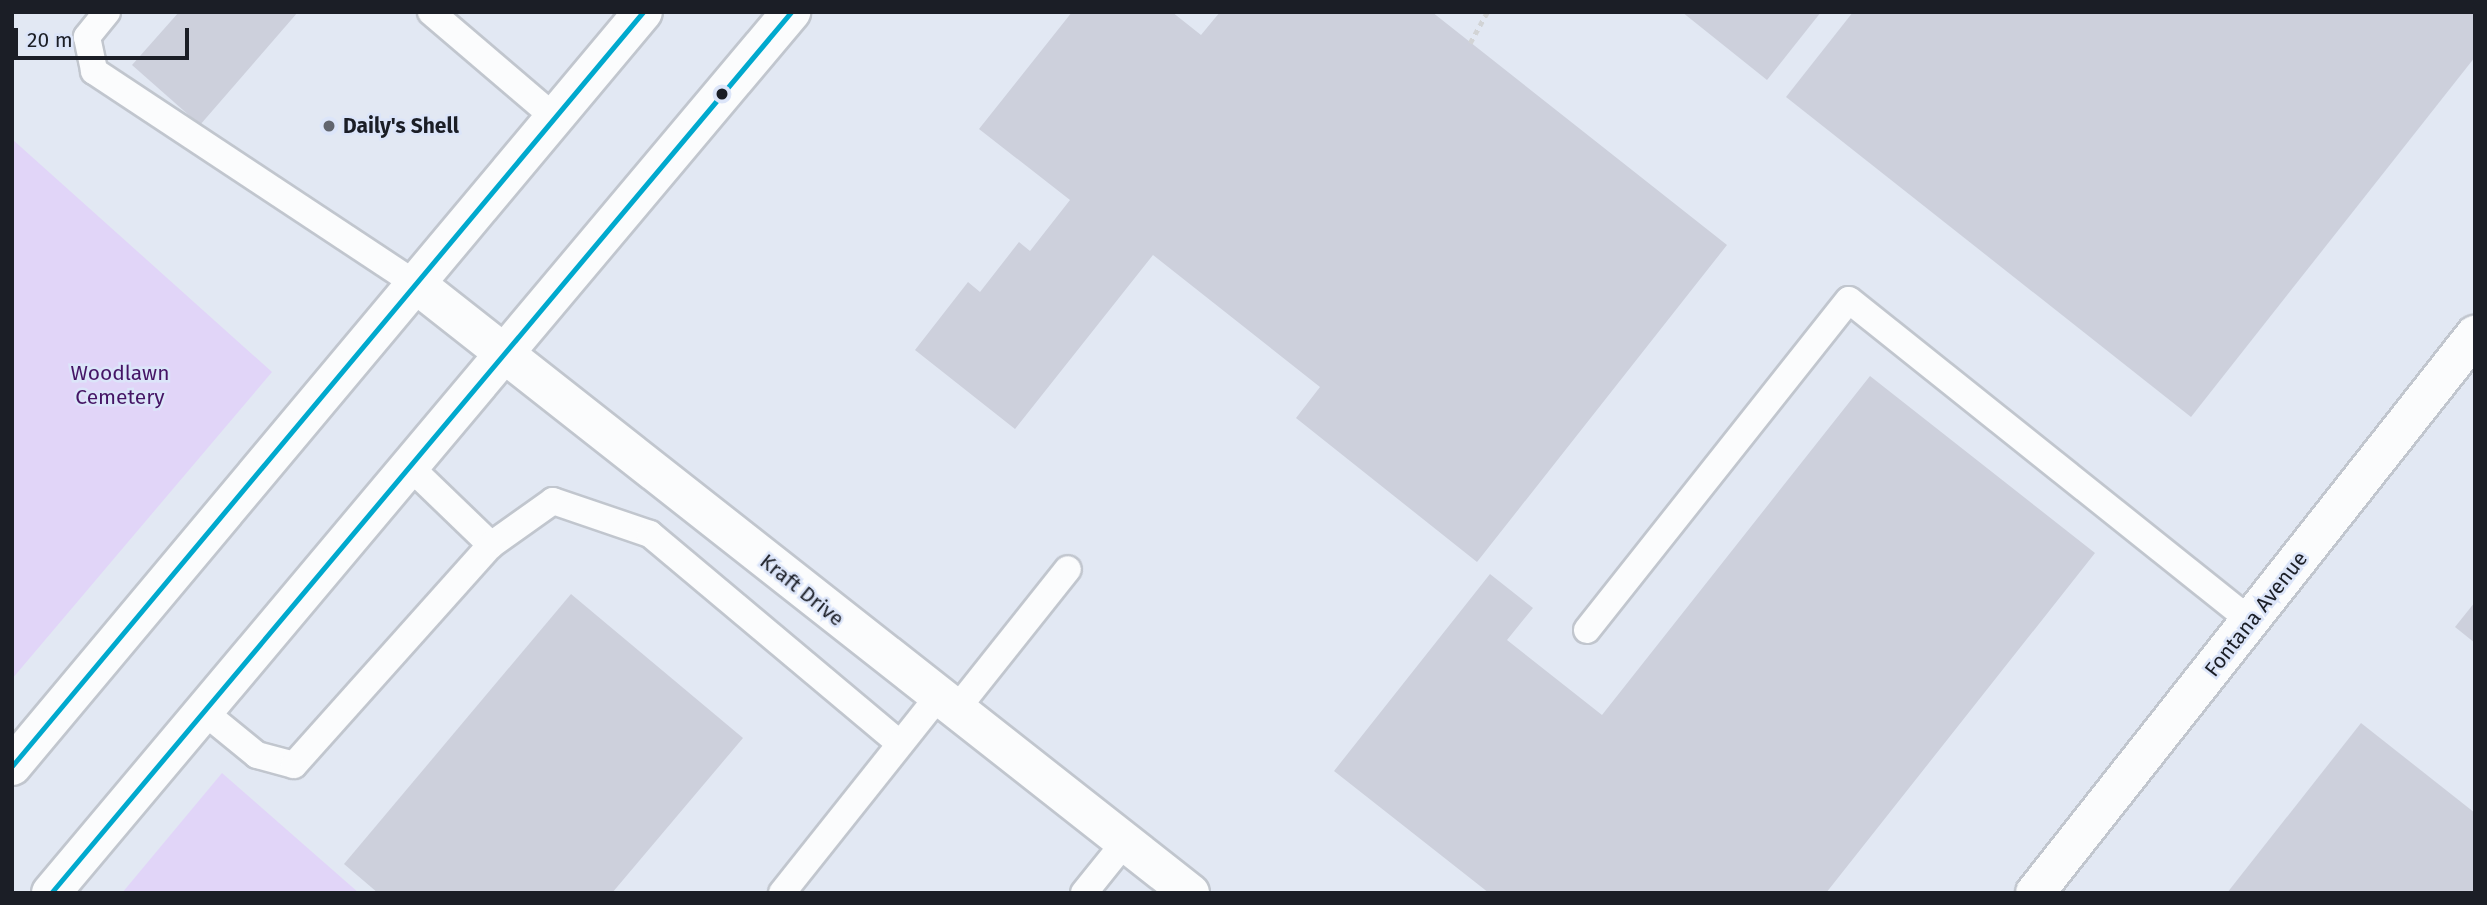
<!DOCTYPE html>
<html>
<head>
<meta charset="utf-8">
<style>
  body { margin:0 }
  #map { position:relative; width:2487px; height:905px; overflow:hidden; background:#e2e8f3; font-family:"Fira Sans",sans-serif }
  div>[style] { position:absolute }
  .green>* { inset:0; background:#e1d5f8 }
  .building>* { inset:0; background:#cdd0dc }
  .path>* { height:4.5px; margin-top:-2.25px; transform-origin:0; background:repeating-linear-gradient(90deg,#d2d4d6 0 5px,transparent 0 10px) }
  .roads { filter:drop-shadow(2px 0 #c1c6ce) drop-shadow(-2px 0 #c1c6ce) drop-shadow(0 2px #c1c6ce) drop-shadow(0 -2px #c1c6ce) }
  .lane>* { height:26px; margin:-13px; padding:0 13px; transform-origin:13px; border-radius:13px; background:#fbfcfd }
  .street>* { height:38px; margin:-19px; padding:0 19px; transform-origin:19px; border-radius:19px; background:#fbfcfd }
  .primary>* { height:38px; margin:-19px; padding:0 19px; transform-origin:19px; border-radius:19px; background:#fbfcfd }
  .bus-1>* { height:5px; margin:-2.5px; padding:0 2.5px; transform-origin:2.5px; border-radius:2.5px; background:#00a9ce }
  .dots>* { width:19px; height:19px; translate:-50% -50%; box-sizing:border-box; border:4px solid #dce5f9; border-radius:50% }
  span { translate:-50% -50%; white-space:nowrap; text-align:center; line-height:1.15; -webkit-text-stroke:5px #dce5f9; paint-order:stroke }
  .poi-label { font-size:21px; color:#1b1e26; font-weight:700 }
  .left { translate:0 -50%; text-align:left }
  .park-label { font-size:21px; color:#451565 }
  .street-label { font-size:21px; color:#1b1e26 }
  .frame { position:absolute; inset:0; border:14px solid #1b1e26; pointer-events:none }
  .scale { position:absolute; left:14px; top:28px; width:175px; height:32px; box-sizing:border-box; border:4px solid #1b1e26; border-top:0; padding-left:9px; font-size:21px; line-height:24px; white-space:nowrap; color:#1b1e26; -webkit-text-stroke:5px #dce5f9; paint-order:stroke }
</style>
</head>
<body>
<div id="map">
  <div class="green">
    <div style="clip-path:polygon(12px 139px,272px 372px,12px 679px)"></div>
    <div style="clip-path:polygon(222px 773px,359px 893px,122px 893px)"></div>
  </div>
  <div class="building">
    <div style="clip-path:polygon(179px 12px,298px 12px,200px 125px,132px 65px)"></div>
    <div style="clip-path:polygon(1072px 12px,1172px 12px,1201px 35px,1220px 12px,1432px 12px,1727px 245px,1477px 562px,1296px 418px,1320px 387px,1153px 255px,1015px 429px,915px 350px,968px 282px,980px 292px,1019px 242px,1030px 251px,1070px 200px,979px 129px)"></div>
    <div style="clip-path:polygon(1682px 12px,1821px 12px,1767px 80px)"></div>
    <div style="clip-path:polygon(1853px 12px,2475px 12px,2475px 57px,2191px 417px,1786px 97px)"></div>
    <div style="clip-path:polygon(1870px 376px,2095px 553px,1826px 893px,1489px 893px,1334px 771px,1490px 574px,1533px 608px,1507px 640px,1602px 715px)"></div>
    <div style="clip-path:polygon(571px 594px,743px 738px,612px 893px,378px 893px,344px 864px)"></div>
    <div style="clip-path:polygon(2475px 602px,2475px 643px,2455px 627px)"></div>
    <div style="clip-path:polygon(2361px 723px,2475px 813px,2475px 893px,2227px 893px)"></div>
  </div>
  <div class="path">
    <div style="left:1470px;top:43px;width:35px;rotate:-61deg"></div>
  </div>
  <div class="roads">
    <div class="lane">
      <div style="left:107px;top:12px;width:32px;rotate:129deg"></div>
      <div style="left:87px;top:37px;width:35px;rotate:78deg"></div>
      <div style="left:94px;top:71px;width:386px;rotate:33.5deg"></div>
      <div style="left:431px;top:12px;width:162px;rotate:40.5deg"></div>
      <div style="left:409px;top:466px;width:114px;rotate:43.9deg"></div>
      <div style="left:1587px;top:630px;width:421px;rotate:-51.6deg"></div>
      <div style="left:1849px;top:300px;width:516px;rotate:38.63deg"></div>
      <div style="left:203px;top:711px;width:70px;rotate:39.2deg"></div>
      <div style="left:257px;top:755px;width:38px;rotate:15deg"></div>
      <div style="left:294px;top:765px;width:295px;rotate:-48.2deg"></div>
      <div style="left:491px;top:545px;width:76px;rotate:-35.4deg"></div>
      <div style="left:553px;top:501px;width:102px;rotate:18.8deg"></div>
      <div style="left:650px;top:534px;width:326px;rotate:40deg"></div>
      <div style="left:955px;top:711px;width:181px;rotate:-51.5deg"></div>
      <div style="left:782px;top:893px;width:249px;rotate:-51.5deg"></div>
      <div style="left:1084px;top:893px;width:65px;rotate:-51.2deg"></div>
    </div>
    <div class="street">
      <div style="left:416px;top:284px;width:985px;rotate:38.2deg"></div>
      <div style="left:2035px;top:893px;width:711px;rotate:-51.74deg"></div>
    </div>
    <div class="primary">
      <div style="left:12px;top:766px;width:983px;rotate:-50.08deg"></div>
      <div style="left:51px;top:893px;width:1151px;rotate:-49.97deg"></div>
    </div>
  </div>
  <div class="bus-1">
    <div style="left:12px;top:766px;width:983px;rotate:-50.08deg"></div>
    <div style="left:51px;top:893px;width:1151px;rotate:-49.97deg"></div>
  </div>
  <div class="dots">
    <div style="left:722px;top:94px;background:#1b1e26"></div>
    <div style="left:329px;top:126px;background:#61656e"></div>
  </div>
  <div class="poi-label">
    <span class="left" style="left:343px;top:126px">Daily's Shell</span>
  </div>
  <div class="park-label">
    <span style="left:120px;top:385px">Woodlawn<br>Cemetery</span>
  </div>
  <div class="street-label">
    <span style="left:802px;top:590px;rotate:39deg">Kraft Drive</span>
    <span style="left:2256px;top:614px;rotate:-52deg">Fontana Avenue</span>
  </div>
  <div class="frame"></div>
  <div class="scale">20 m</div>
</div>
</body>
</html>
